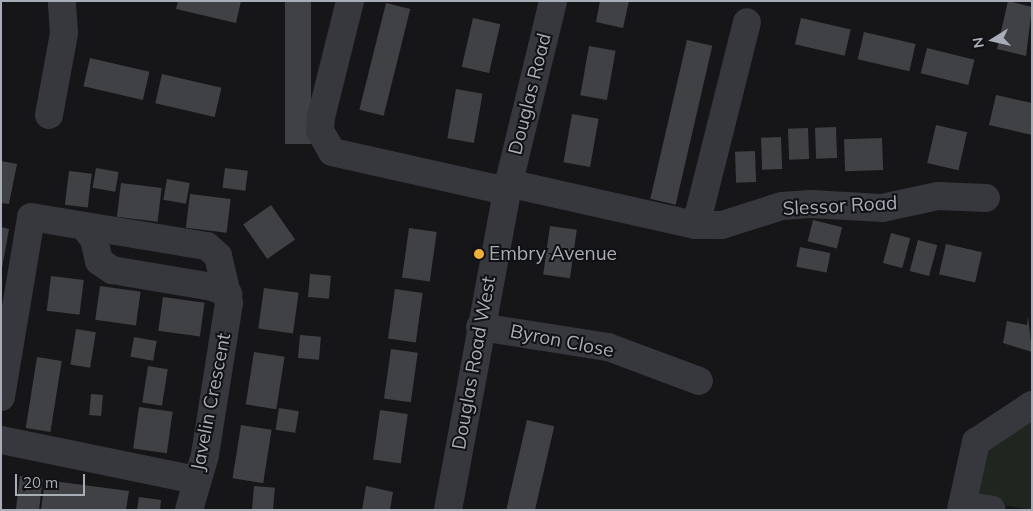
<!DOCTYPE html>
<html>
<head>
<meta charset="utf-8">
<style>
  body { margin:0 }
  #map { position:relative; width:1033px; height:511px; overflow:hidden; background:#161618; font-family:Mulish,sans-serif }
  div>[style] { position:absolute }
  .green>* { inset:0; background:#1e261f }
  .building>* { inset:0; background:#404145; transform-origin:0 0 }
  .minor>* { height:28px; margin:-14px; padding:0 14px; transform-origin:14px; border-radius:14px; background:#37383d }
  .dots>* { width:14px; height:14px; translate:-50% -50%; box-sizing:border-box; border:2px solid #111113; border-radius:50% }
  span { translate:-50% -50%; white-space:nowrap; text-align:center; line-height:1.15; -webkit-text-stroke:4px #111113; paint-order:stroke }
  .street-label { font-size:19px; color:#a8adb8 }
  .poi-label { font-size:19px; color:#a8adb8 }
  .left { translate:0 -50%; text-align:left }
  .frame { position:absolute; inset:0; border:2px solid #a8adb8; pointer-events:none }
  .north { position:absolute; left:968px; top:15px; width:50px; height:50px; -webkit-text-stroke:4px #111113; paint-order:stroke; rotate:260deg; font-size:14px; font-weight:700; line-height:20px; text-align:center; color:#a8adb8 }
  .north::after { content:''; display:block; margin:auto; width:18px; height:22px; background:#a8adb8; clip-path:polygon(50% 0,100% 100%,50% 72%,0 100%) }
  .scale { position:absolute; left:15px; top:474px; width:70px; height:22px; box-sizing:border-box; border:2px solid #a8adb8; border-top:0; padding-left:6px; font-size:15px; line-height:18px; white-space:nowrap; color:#a8adb8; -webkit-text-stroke:4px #111113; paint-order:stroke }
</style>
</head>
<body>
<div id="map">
  <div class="green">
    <div style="clip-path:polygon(1032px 416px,1032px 510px,976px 500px,986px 453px,994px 442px)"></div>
  </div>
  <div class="building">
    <div style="clip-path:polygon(178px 1px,241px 1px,236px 23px,176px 9px)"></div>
    <div style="left:285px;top:1px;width:26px;height:143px"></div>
    <div style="clip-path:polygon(600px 1px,629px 1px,623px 28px,596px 22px)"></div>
    <div style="clip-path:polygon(1008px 1px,1032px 7px,1026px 56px,997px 49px)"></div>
    <div style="left:386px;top:3px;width:25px;height:110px;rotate:14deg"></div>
    <div style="left:473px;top:18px;width:28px;height:50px;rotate:13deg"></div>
    <div style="left:801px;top:18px;width:51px;height:27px;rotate:13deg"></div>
    <div style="left:864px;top:32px;width:53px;height:28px;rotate:13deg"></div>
    <div style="left:687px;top:40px;width:26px;height:163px;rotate:13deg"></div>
    <div style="left:589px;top:46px;width:27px;height:50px;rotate:10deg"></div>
    <div style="left:927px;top:48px;width:49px;height:26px;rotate:14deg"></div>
    <div style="left:90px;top:58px;width:61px;height:29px;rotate:13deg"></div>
    <div style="left:162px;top:74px;width:61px;height:30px;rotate:13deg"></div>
    <div style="left:456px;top:89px;width:27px;height:50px;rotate:10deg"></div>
    <div style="clip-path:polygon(996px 95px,1032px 103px,1032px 135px,989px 125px)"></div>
    <div style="left:572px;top:114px;width:27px;height:49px;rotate:10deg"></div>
    <div style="left:936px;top:125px;width:32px;height:39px;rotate:13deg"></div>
    <div style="left:836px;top:127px;width:31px;height:21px;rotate:88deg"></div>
    <div style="left:808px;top:128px;width:31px;height:20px;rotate:88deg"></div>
    <div style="left:781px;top:137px;width:32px;height:20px;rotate:88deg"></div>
    <div style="left:882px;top:138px;width:32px;height:38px;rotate:88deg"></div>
    <div style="left:755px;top:151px;width:31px;height:20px;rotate:88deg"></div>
    <div style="clip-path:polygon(1px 161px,17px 164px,9px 204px,1px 203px)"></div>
    <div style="left:96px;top:168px;width:23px;height:20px;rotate:10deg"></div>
    <div style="left:225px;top:168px;width:23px;height:20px;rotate:7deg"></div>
    <div style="left:69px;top:171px;width:23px;height:34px;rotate:7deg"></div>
    <div style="left:167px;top:179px;width:23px;height:21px;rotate:10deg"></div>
    <div style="left:121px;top:183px;width:41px;height:34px;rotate:7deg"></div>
    <div style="left:190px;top:194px;width:41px;height:34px;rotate:7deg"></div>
    <div style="left:271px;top:205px;width:42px;height:34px;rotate:55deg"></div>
    <div style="left:813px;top:220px;width:30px;height:22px;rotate:14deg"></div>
    <div style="left:550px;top:226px;width:27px;height:49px;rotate:8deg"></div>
    <div style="clip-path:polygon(1px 227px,9px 229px,2px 268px,1px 268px)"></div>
    <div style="left:409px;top:228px;width:28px;height:50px;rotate:8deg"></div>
    <div style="left:891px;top:233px;width:20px;height:31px;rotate:15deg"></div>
    <div style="left:918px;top:240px;width:20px;height:32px;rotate:15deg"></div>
    <div style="left:946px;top:244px;width:37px;height:31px;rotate:13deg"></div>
    <div style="left:800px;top:247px;width:31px;height:20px;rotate:11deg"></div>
    <div style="left:310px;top:274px;width:21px;height:23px;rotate:5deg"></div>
    <div style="left:51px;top:276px;width:33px;height:35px;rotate:7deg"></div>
    <div style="left:100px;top:286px;width:41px;height:34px;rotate:8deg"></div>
    <div style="left:264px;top:288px;width:35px;height:41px;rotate:8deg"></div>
    <div style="left:395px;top:289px;width:28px;height:50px;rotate:8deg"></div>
    <div style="left:163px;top:297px;width:42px;height:34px;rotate:8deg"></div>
    <div style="clip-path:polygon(1028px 316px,1032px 352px,1003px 343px,1007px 321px,1027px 325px)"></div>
    <div style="left:76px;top:329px;width:20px;height:36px;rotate:9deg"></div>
    <div style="left:300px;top:335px;width:21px;height:23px;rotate:5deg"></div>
    <div style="left:134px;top:337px;width:23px;height:20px;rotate:10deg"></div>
    <div style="left:391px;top:349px;width:27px;height:50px;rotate:8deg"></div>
    <div style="left:254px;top:352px;width:31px;height:53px;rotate:9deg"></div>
    <div style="left:37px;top:357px;width:25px;height:72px;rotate:9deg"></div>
    <div style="left:148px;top:366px;width:20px;height:37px;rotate:9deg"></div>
    <div style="left:91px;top:394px;width:12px;height:21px;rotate:5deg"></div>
    <div style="left:139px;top:407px;width:34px;height:42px;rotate:8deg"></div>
    <div style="left:279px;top:408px;width:20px;height:22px;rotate:9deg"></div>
    <div style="left:380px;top:410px;width:28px;height:50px;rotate:8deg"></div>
    <div style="left:527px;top:420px;width:28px;height:91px;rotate:13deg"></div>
    <div style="left:241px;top:425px;width:31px;height:54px;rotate:9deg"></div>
    <div style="left:20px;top:476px;width:23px;height:34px;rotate:7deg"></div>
    <div style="clip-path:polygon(45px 480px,129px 491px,126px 510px,41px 510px)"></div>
    <div style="left:254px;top:486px;width:21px;height:23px;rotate:5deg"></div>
    <div style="clip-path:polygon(366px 486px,393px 492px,390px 510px,362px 510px)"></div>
    <div style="clip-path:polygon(139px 497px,161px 500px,160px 510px,137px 510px)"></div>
  </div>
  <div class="minor">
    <div style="left:350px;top:1px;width:120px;rotate:104deg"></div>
    <div style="left:321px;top:117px;width:14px;rotate:94deg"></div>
    <div style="left:320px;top:131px;width:24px;rotate:60deg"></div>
    <div style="left:332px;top:152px;width:165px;rotate:12.6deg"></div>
    <div style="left:493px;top:188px;width:28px;rotate:-4deg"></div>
    <div style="left:521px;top:186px;width:179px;rotate:12.6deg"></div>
    <div style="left:696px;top:225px;width:26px"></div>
    <div style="left:722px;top:225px;width:63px;rotate:-17.6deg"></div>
    <div style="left:782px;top:206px;width:29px;rotate:-4deg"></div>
    <div style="left:811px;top:204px;width:71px;rotate:3.2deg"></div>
    <div style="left:882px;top:208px;width:57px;rotate:-12.1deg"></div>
    <div style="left:938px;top:196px;width:48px;rotate:2.4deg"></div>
    <div style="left:49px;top:115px;width:83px;rotate:-79.6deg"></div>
    <div style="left:64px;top:33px;width:32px;rotate:-94deg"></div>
    <div style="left:696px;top:225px;width:209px;rotate:-75.9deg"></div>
    <div style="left:85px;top:228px;width:14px;rotate:51deg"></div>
    <div style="left:94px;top:239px;width:23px;rotate:77deg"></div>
    <div style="left:99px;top:261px;width:16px;rotate:35deg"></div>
    <div style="left:112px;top:270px;width:102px;rotate:9.6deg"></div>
    <div style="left:213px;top:287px;width:17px;rotate:25deg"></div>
    <div style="left:480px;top:327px;width:130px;rotate:8.9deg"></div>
    <div style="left:608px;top:347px;width:97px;rotate:20.5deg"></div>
    <div style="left:1px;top:397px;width:182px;rotate:-80.5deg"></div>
    <div style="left:31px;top:217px;width:178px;rotate:9.4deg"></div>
    <div style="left:207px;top:246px;width:15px;rotate:42deg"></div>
    <div style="left:218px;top:256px;width:48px;rotate:76.8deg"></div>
    <div style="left:229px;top:303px;width:154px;rotate:99deg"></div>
    <div style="left:205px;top:455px;width:57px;rotate:106.2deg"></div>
    <div style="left:1px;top:440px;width:199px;rotate:11.6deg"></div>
    <div style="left:962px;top:505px;width:30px;rotate:9deg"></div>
    <div style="left:448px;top:510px;width:330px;rotate:-79.5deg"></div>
    <div style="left:508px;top:186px;width:190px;rotate:-76.3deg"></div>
    <div style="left:961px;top:510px;width:70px;rotate:-77.6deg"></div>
    <div style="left:976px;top:442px;width:67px;rotate:-33.5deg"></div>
  </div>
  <div class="dots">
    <div style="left:479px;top:254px;background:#f2b134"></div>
  </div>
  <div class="street-label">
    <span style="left:530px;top:94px;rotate:-76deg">Douglas Road</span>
    <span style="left:840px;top:206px;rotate:-3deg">Slessor Road</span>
    <span style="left:562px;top:341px;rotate:11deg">Byron Close</span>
    <span style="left:474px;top:363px;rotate:-80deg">Douglas Road West</span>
    <span style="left:211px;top:402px;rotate:-79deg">Javelin Crescent</span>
  </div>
  <div class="poi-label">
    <span class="left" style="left:489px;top:254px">Embry Avenue</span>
  </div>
  <div class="frame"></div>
  <div class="north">N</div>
  <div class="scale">20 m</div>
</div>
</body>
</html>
